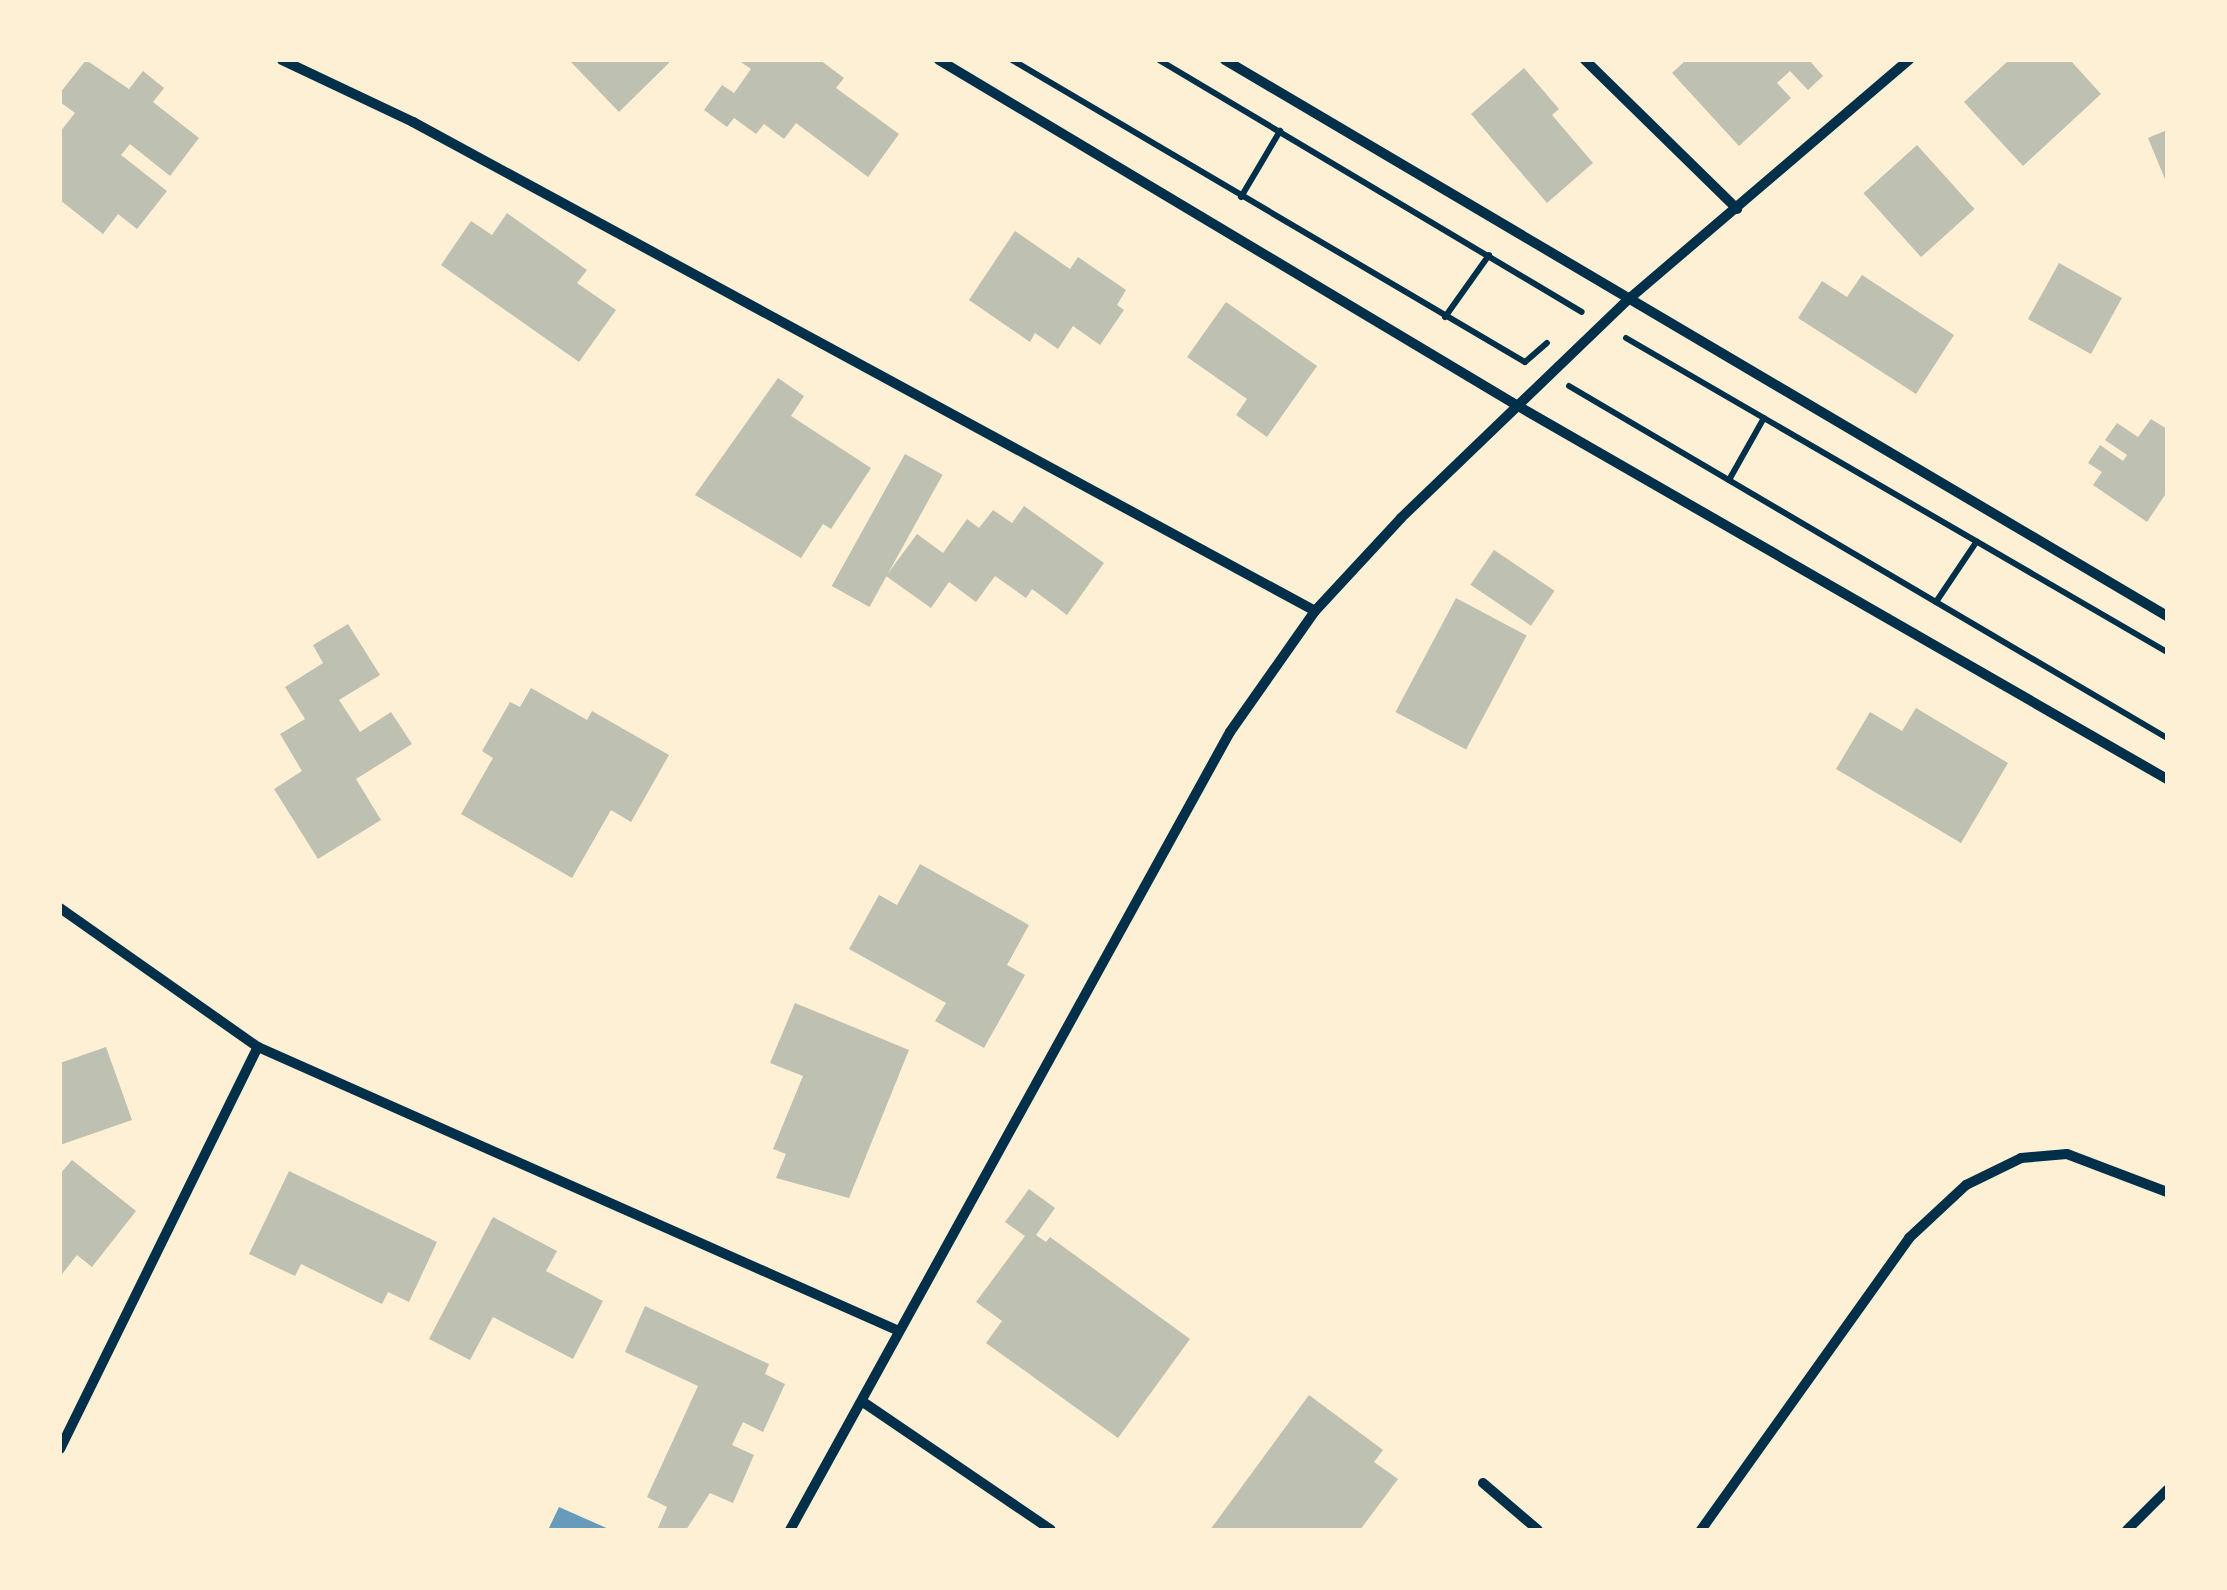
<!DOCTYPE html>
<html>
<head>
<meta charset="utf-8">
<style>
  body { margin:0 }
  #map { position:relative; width:2227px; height:1590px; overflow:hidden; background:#fdf0d5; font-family:"DejaVu Sans",sans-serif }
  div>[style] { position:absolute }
  .water>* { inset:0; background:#669bbc }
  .building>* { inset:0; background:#bec0b2; transform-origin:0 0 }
  .path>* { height:6px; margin:-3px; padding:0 3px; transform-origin:3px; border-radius:3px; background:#003049 }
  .minor>* { height:10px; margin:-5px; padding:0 5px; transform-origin:5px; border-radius:5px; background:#003049 }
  span { translate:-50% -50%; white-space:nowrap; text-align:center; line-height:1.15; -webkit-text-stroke:8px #fdf0d5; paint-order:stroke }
  .frame { position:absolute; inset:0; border:62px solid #fdf0d5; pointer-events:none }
</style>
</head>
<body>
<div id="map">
  <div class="water">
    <div style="clip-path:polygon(559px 1507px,611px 1530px,548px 1530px)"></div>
  </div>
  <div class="building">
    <div style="clip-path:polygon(86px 60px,129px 89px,143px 71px,164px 88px,153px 102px,199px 138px,170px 176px,130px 144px,121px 155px,167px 191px,137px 229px,118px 214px,103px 234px,60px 200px,60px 132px,75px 113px,60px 102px,60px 93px)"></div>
    <div style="clip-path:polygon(569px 60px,672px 60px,619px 112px)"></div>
    <div style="clip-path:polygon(738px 60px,820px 60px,844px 78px,836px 88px,899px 134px,868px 177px,796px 123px,784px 139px,764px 124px,756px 134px,734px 118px,727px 127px,704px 110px,722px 85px,734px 93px,751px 69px)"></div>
    <div style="clip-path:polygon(1686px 60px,1809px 60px,1823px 76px,1808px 90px,1790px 71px,1777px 83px,1791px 98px,1739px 146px,1672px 73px)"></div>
    <div style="clip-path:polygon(2009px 60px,2070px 60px,2101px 94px,2023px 166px,1964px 102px)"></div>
    <div style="clip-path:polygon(1524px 68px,1559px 109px,1552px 115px,1593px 163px,1547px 203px,1471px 114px)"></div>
    <div style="clip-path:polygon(2167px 130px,2167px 184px,2148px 138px)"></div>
    <div style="left:1917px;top:145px;width:86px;height:72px;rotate:48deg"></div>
    <div style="clip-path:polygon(507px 213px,587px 270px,577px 283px,616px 310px,579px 362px,441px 265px,471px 221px,492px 235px)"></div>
    <div style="clip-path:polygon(1015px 231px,1070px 269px,1078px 257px,1126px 290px,1117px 305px,1124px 310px,1100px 345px,1073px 326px,1058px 349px,1035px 333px,1030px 342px,969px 300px)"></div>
    <div style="left:2059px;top:263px;width:72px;height:64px;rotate:29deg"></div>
    <div style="clip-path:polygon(1862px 275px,1954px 335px,1916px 394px,1798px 318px,1822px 281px,1847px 297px)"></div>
    <div style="clip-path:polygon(1226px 302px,1317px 366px,1267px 437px,1236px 415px,1247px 399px,1187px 357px)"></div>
    <div style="clip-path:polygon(778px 378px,804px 396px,791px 416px,871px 468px,831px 529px,823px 524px,801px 558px,695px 495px)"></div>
    <div style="clip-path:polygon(2151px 419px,2167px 429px,2167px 492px,2147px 522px,2093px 485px,2102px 472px,2088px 463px,2100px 445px,2123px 461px,2127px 455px,2105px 440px,2117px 423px,2138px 437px)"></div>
    <div style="left:905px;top:454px;width:43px;height:151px;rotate:29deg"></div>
    <div style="clip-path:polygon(1024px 506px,1104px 563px,1067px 615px,1032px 589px,1026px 598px,995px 576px,976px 602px,949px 582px,931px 608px,886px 576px,917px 534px,943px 553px,967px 519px,979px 528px,993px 510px,1012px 523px)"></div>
    <div style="left:1494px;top:550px;width:73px;height:42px;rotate:34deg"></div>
    <div style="left:1456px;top:598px;width:80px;height:129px;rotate:28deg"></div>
    <div style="clip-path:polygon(348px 624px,380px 675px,339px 700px,360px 732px,391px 712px,412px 744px,356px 779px,381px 820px,318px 859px,274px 789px,302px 771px,280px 734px,305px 719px,285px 687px,323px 663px,313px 645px)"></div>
    <div style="clip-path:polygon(531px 688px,587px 720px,592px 711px,669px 755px,631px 822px,611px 810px,572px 878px,461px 814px,493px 758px,482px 751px,510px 702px,520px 707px)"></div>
    <div style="clip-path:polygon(1916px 708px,2008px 763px,1961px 843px,1836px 769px,1870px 712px,1902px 731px)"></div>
    <div style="clip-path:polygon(920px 864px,1029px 925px,1007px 965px,1025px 975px,984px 1048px,935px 1021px,946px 1003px,849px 949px,879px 895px,897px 905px)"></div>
    <div style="clip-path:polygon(795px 1003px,909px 1050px,849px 1198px,776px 1178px,786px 1154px,773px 1149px,803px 1076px,770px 1063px)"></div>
    <div style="clip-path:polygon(106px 1047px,132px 1120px,60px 1145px,60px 1063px)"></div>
    <div style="clip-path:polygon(72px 1160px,136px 1211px,92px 1267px,77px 1255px,62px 1274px,60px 1174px)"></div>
    <div style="clip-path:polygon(289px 1171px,437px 1242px,409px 1302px,388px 1292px,382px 1304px,301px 1264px,295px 1276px,249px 1254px)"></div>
    <div style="clip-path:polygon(1029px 1189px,1055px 1208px,1036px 1235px,1046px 1242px,1050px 1237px,1190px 1339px,1118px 1438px,986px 1343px,1002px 1321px,976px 1302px,1025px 1236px,1005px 1222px)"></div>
    <div style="clip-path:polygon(493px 1217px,557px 1251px,546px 1271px,603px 1301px,573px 1359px,493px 1317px,470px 1360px,429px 1339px)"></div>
    <div style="clip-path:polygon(645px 1306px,769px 1364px,765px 1374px,785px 1384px,763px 1432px,743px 1422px,732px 1445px,754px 1455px,733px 1503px,710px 1493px,686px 1530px,657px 1530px,667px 1507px,647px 1497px,698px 1386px,625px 1352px)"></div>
    <div style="clip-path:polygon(1309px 1395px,1383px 1450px,1374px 1462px,1398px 1479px,1360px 1530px,1210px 1530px)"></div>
  </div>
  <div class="path">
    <div style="left:1012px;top:60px;width:595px;rotate:30.49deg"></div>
    <div style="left:1525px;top:362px;width:29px;rotate:-41deg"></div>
    <div style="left:1159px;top:60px;width:492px;rotate:30.8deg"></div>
    <div style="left:1241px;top:197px;width:77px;rotate:-59.4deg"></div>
    <div style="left:1445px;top:317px;width:76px;rotate:-54.6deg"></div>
    <div style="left:1626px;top:338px;width:626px;rotate:30.13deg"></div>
    <div style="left:1569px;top:386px;width:694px;rotate:30.48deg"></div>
    <div style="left:1729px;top:480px;width:71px;rotate:-60.6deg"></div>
    <div style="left:1936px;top:602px;width:73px;rotate:-56.1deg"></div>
  </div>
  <div class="minor">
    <div style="left:282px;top:60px;width:145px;rotate:25.3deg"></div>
    <div style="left:413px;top:122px;width:1026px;rotate:28.46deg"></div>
    <div style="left:939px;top:60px;width:675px;rotate:30.86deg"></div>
    <div style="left:1518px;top:406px;width:749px;rotate:29.89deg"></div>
    <div style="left:1225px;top:60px;width:1094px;rotate:30.55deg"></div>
    <div style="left:1585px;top:60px;width:213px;rotate:44.4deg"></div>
    <div style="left:60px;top:908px;width:242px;rotate:35.1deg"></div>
    <div style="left:258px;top:1047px;width:701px;rotate:23.9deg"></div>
    <div style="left:863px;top:1402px;width:227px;rotate:34.2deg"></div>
    <div style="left:60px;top:1449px;width:448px;rotate:-63.8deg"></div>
    <div style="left:1483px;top:1483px;width:72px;rotate:40.5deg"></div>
    <div style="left:790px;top:1530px;width:911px;rotate:-61.13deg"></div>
    <div style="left:1230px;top:732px;width:148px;rotate:-54.9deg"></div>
    <div style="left:1315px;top:611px;width:127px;rotate:-47.2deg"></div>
    <div style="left:1401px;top:518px;width:318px;rotate:-43.9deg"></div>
    <div style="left:1630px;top:298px;width:367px;rotate:-40.5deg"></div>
    <div style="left:1701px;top:1530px;width:359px;rotate:-54.5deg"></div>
    <div style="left:1909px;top:1238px;width:78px;rotate:-42.9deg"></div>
    <div style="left:1966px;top:1185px;width:61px;rotate:-26.1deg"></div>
    <div style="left:2021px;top:1158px;width:46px;rotate:-5deg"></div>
    <div style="left:2067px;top:1154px;width:107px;rotate:20.8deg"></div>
    <div style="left:2127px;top:1530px;width:57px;rotate:-45deg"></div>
  </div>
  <div class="frame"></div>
</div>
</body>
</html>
